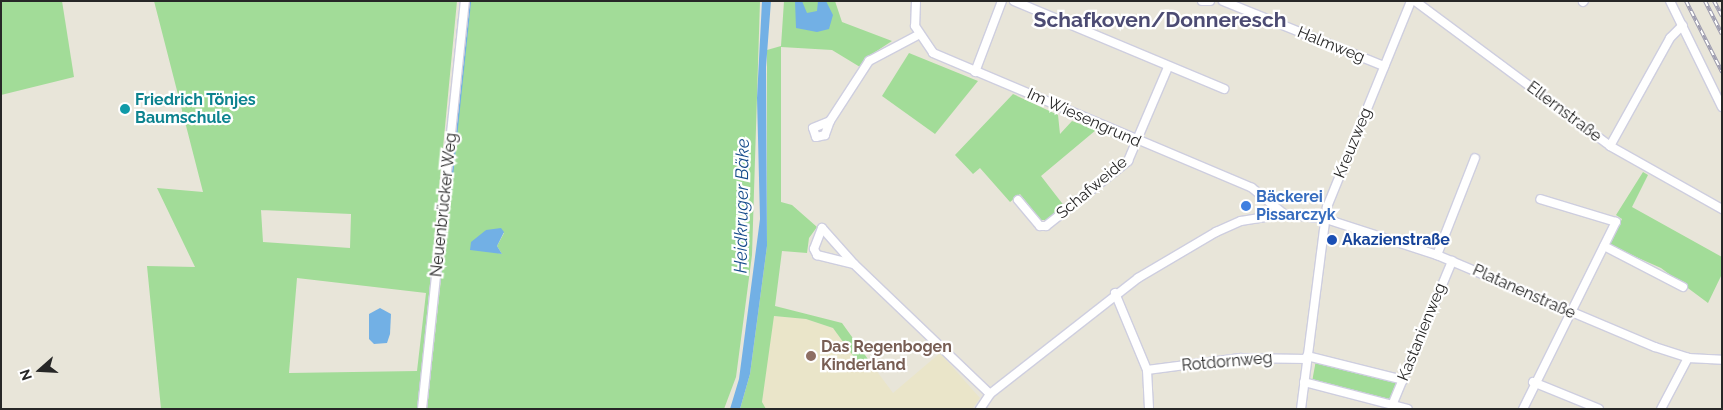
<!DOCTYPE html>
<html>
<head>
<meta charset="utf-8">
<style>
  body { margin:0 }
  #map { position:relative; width:1723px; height:410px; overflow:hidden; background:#e8e5d9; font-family:Raleway,sans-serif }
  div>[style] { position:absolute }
  .education>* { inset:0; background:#eae5c9 }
  .green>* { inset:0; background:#a2dc98 }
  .water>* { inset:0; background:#72b0e5 }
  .stream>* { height:2px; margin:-1px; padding:0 1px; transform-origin:1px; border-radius:1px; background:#72b0e5 }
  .roads { filter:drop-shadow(1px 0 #cecedf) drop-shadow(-1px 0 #cecedf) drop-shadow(0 1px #cecedf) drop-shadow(0 -1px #cecedf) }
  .minor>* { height:8px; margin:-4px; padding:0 4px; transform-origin:4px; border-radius:4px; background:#fff }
  .rail>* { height:4px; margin-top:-2px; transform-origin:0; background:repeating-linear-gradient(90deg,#fff 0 5.5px,#9d9cb0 0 11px); box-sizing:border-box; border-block:1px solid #9d9cb0 }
  .dots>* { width:14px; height:14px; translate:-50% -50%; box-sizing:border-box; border:2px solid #fff; border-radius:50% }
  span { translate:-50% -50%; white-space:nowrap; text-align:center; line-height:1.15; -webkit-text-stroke:4.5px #fff; paint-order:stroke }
  .street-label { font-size:16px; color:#272727 }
  .culture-label { font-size:16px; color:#0d838f; font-weight:700 }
  .left { translate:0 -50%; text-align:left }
  .shop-label { font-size:16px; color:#366cbe; font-weight:700 }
  .transit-label { font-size:16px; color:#164399; font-weight:700 }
  .education-label { font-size:16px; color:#785e54; font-weight:700 }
  .water-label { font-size:18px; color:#164c8b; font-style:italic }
  .district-label { font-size:21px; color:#4c4b73; font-weight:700 }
  .frame { position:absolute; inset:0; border:2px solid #272727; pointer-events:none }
  .north { position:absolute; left:15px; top:345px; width:50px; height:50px; -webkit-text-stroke:4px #fff; paint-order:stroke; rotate:251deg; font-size:14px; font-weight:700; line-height:20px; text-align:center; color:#272727 }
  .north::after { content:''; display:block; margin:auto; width:18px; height:22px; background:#272727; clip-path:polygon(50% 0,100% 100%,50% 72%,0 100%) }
</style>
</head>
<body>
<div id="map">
  <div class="education">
    <div style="clip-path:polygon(773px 316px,806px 319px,833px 328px,863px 368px,870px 362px,893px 393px,940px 353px,980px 398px,972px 409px,766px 409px,762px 403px)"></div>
  </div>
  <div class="green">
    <div style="clip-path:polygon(1px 1px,62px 1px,74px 77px,1px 95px)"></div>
    <div style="clip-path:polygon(evenodd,154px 1px,457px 1px,418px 409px,161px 409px,147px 266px,195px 267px,157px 188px,203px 192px,154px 1px,261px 210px,351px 214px,350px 248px,263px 242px,261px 210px,154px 1px,297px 278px,426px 293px,417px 371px,289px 373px,297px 278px)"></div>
    <div style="clip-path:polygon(evenodd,471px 1px,760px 1px,752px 255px,736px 377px,724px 409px,427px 409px,471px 1px,486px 230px,504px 233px,497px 246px,502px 254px,481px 249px,486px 230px)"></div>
    <div style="clip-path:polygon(784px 1px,835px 1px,842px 22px,892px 41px,866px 58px,860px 67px,832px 50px,781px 47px,781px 202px,792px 205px,817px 227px,809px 238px,807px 253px,782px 251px,775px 306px,842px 323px,870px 362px,862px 368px,833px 328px,806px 319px,774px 316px,762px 402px,766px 409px,740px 409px,750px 374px,767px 246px,767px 50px,781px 46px)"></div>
    <div style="clip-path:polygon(909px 53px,978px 81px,935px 134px,882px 96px)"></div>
    <div style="clip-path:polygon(1013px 94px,1058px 115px,1060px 134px,1072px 121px,1096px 130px,1041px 176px,1065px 207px,1048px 220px,1041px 220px,1020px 194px,1010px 202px,980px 168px,973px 174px,955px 155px)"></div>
    <div style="clip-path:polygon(1643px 172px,1648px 175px,1632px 207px,1722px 257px,1722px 274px,1708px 303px,1661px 268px,1609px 245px,1622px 219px,1616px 215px)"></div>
    <div style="clip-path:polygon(1316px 360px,1398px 382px,1390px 399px,1312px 382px)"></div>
  </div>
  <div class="water">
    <div style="clip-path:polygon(762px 1px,771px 1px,766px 67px,767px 246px,750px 374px,740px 409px,730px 409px,739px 379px,760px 219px,757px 98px)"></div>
    <div style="clip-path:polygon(795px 1px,802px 1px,807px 13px,817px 11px,818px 1px,826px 1px,833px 15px,829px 29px,817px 32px,796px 28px)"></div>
    <div style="clip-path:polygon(501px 228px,504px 232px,497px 246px,502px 254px,470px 250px,471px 242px,486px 230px)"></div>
    <div style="clip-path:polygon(380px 308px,391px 314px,390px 334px,387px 343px,374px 344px,369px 339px,369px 314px)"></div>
  </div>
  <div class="stream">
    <div style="left:454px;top:68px;width:50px;rotate:-84.3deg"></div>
    <div style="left:450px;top:196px;width:196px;rotate:-84.1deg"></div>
  </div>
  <div class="roads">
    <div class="minor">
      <div style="left:916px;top:1px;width:25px;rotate:92deg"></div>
      <div style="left:915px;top:26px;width:32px;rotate:56deg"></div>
      <div style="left:933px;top:53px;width:346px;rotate:22.9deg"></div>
      <div style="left:1252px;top:188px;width:41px;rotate:39.1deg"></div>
      <div style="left:1014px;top:1px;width:228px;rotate:22.7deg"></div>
      <div style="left:1202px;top:1px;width:8px"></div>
      <div style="left:1223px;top:1px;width:174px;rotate:22deg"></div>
      <div style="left:1415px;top:1px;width:243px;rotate:36.6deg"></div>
      <div style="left:1610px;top:146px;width:129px;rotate:29.4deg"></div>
      <div style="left:1670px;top:1px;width:118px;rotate:63.9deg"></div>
      <div style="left:1583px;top:2px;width:1px;rotate:-45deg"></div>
      <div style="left:975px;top:72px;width:76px;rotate:-69.2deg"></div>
      <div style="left:830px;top:121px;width:15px;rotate:110deg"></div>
      <div style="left:825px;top:135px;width:9px;rotate:167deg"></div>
      <div style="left:816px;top:137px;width:9px;rotate:-108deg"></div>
      <div style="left:813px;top:128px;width:18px;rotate:-22deg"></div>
      <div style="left:830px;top:121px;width:72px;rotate:-57deg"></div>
      <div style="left:869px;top:61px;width:55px;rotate:-28deg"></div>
      <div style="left:1610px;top:146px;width:124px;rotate:-60.9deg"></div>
      <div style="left:1670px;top:38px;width:18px;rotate:-45deg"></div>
      <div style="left:1018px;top:200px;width:34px;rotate:50deg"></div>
      <div style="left:1040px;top:226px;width:6px"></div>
      <div style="left:1046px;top:226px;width:105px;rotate:-38.4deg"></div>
      <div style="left:1128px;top:161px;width:102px;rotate:-66.9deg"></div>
      <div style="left:1604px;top:246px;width:89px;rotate:27.4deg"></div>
      <div style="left:1437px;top:255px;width:104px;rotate:-68.6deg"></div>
      <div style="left:854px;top:264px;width:48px;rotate:-131.6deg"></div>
      <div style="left:822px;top:228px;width:22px;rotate:111deg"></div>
      <div style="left:814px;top:249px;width:7px;rotate:63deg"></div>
      <div style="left:817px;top:255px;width:38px;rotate:14deg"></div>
      <div style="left:854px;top:264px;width:188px;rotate:43.7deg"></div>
      <div style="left:1115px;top:293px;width:83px;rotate:67.4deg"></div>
      <div style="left:1147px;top:370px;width:39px;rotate:87deg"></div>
      <div style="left:1307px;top:356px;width:99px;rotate:14deg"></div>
      <div style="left:1147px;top:370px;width:94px;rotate:-7.4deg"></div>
      <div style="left:1240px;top:358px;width:67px;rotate:0.9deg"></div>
      <div style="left:1304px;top:382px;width:107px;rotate:14.6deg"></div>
      <div style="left:1533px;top:382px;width:71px;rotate:22.2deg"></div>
      <div style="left:1393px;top:403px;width:154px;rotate:-67.4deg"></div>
      <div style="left:422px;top:409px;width:410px;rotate:-84deg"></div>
      <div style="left:980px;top:409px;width:18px;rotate:-56deg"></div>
      <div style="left:990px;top:394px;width:188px;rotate:-38.1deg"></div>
      <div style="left:1138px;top:278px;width:91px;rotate:-30.5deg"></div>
      <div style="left:1216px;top:232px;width:27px;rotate:-24deg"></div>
      <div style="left:1241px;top:221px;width:44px;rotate:-9.2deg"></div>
      <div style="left:1284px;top:214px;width:42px;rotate:6.8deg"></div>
      <div style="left:1326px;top:219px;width:117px;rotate:18deg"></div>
      <div style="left:1437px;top:255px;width:237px;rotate:22.9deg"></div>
      <div style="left:1655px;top:347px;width:35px;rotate:18deg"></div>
      <div style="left:1688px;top:358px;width:34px;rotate:3deg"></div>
      <div style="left:1301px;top:409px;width:204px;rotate:-82.7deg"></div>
      <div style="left:1327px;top:207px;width:222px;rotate:-67.8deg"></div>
      <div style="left:1523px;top:409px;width:209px;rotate:-63.6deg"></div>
      <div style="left:1616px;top:222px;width:79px;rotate:-163.2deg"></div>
      <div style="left:1661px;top:409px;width:58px;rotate:-62.1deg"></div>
    </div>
  </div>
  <div class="rail">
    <div style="left:1686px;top:1px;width:80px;rotate:63.1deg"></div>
    <div style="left:1705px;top:1px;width:37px;rotate:63deg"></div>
    <div style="left:1714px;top:1px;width:17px;rotate:62deg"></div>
  </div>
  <div class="dots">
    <div style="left:125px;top:109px;background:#0f9aa8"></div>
    <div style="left:1246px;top:206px;background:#3f7fe0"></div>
    <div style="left:1332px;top:240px;background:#1a4fb4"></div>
    <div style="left:811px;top:356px;background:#8d6e63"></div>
  </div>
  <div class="street-label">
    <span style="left:1331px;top:45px;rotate:22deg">Halmweg</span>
    <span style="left:1564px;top:112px;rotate:37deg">Ellernstraße</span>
    <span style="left:1084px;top:118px;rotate:24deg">Im Wiesengrund</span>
    <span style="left:1353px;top:143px;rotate:-68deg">Kreuzweg</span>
    <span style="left:1092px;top:188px;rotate:-40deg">Schafweide</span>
    <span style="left:444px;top:205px;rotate:-84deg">Neuenbrücker Weg</span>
    <span style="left:1524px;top:292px;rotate:24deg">Platanenstraße</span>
    <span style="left:1422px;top:332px;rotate:-68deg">Kastanienweg</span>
    <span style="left:1227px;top:362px;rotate:-5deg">Rotdornweg</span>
  </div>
  <div class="culture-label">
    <span class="left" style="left:135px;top:109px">Friedrich Tönjes<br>Baumschule</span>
  </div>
  <div class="shop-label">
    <span class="left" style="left:1256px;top:206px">Bäckerei<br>Pissarczyk</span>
  </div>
  <div class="transit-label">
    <span class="left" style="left:1342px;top:240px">Akazienstraße</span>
  </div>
  <div class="education-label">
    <span class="left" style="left:821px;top:356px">Das Regenbogen<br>Kinderland</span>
  </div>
  <div class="water-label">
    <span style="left:742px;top:206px;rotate:-89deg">Heidkruger Bäke</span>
  </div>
  <div class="district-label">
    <span style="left:1160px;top:20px">Schafkoven/Donneresch</span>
  </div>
  <div class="frame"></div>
  <div class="north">N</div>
</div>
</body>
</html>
